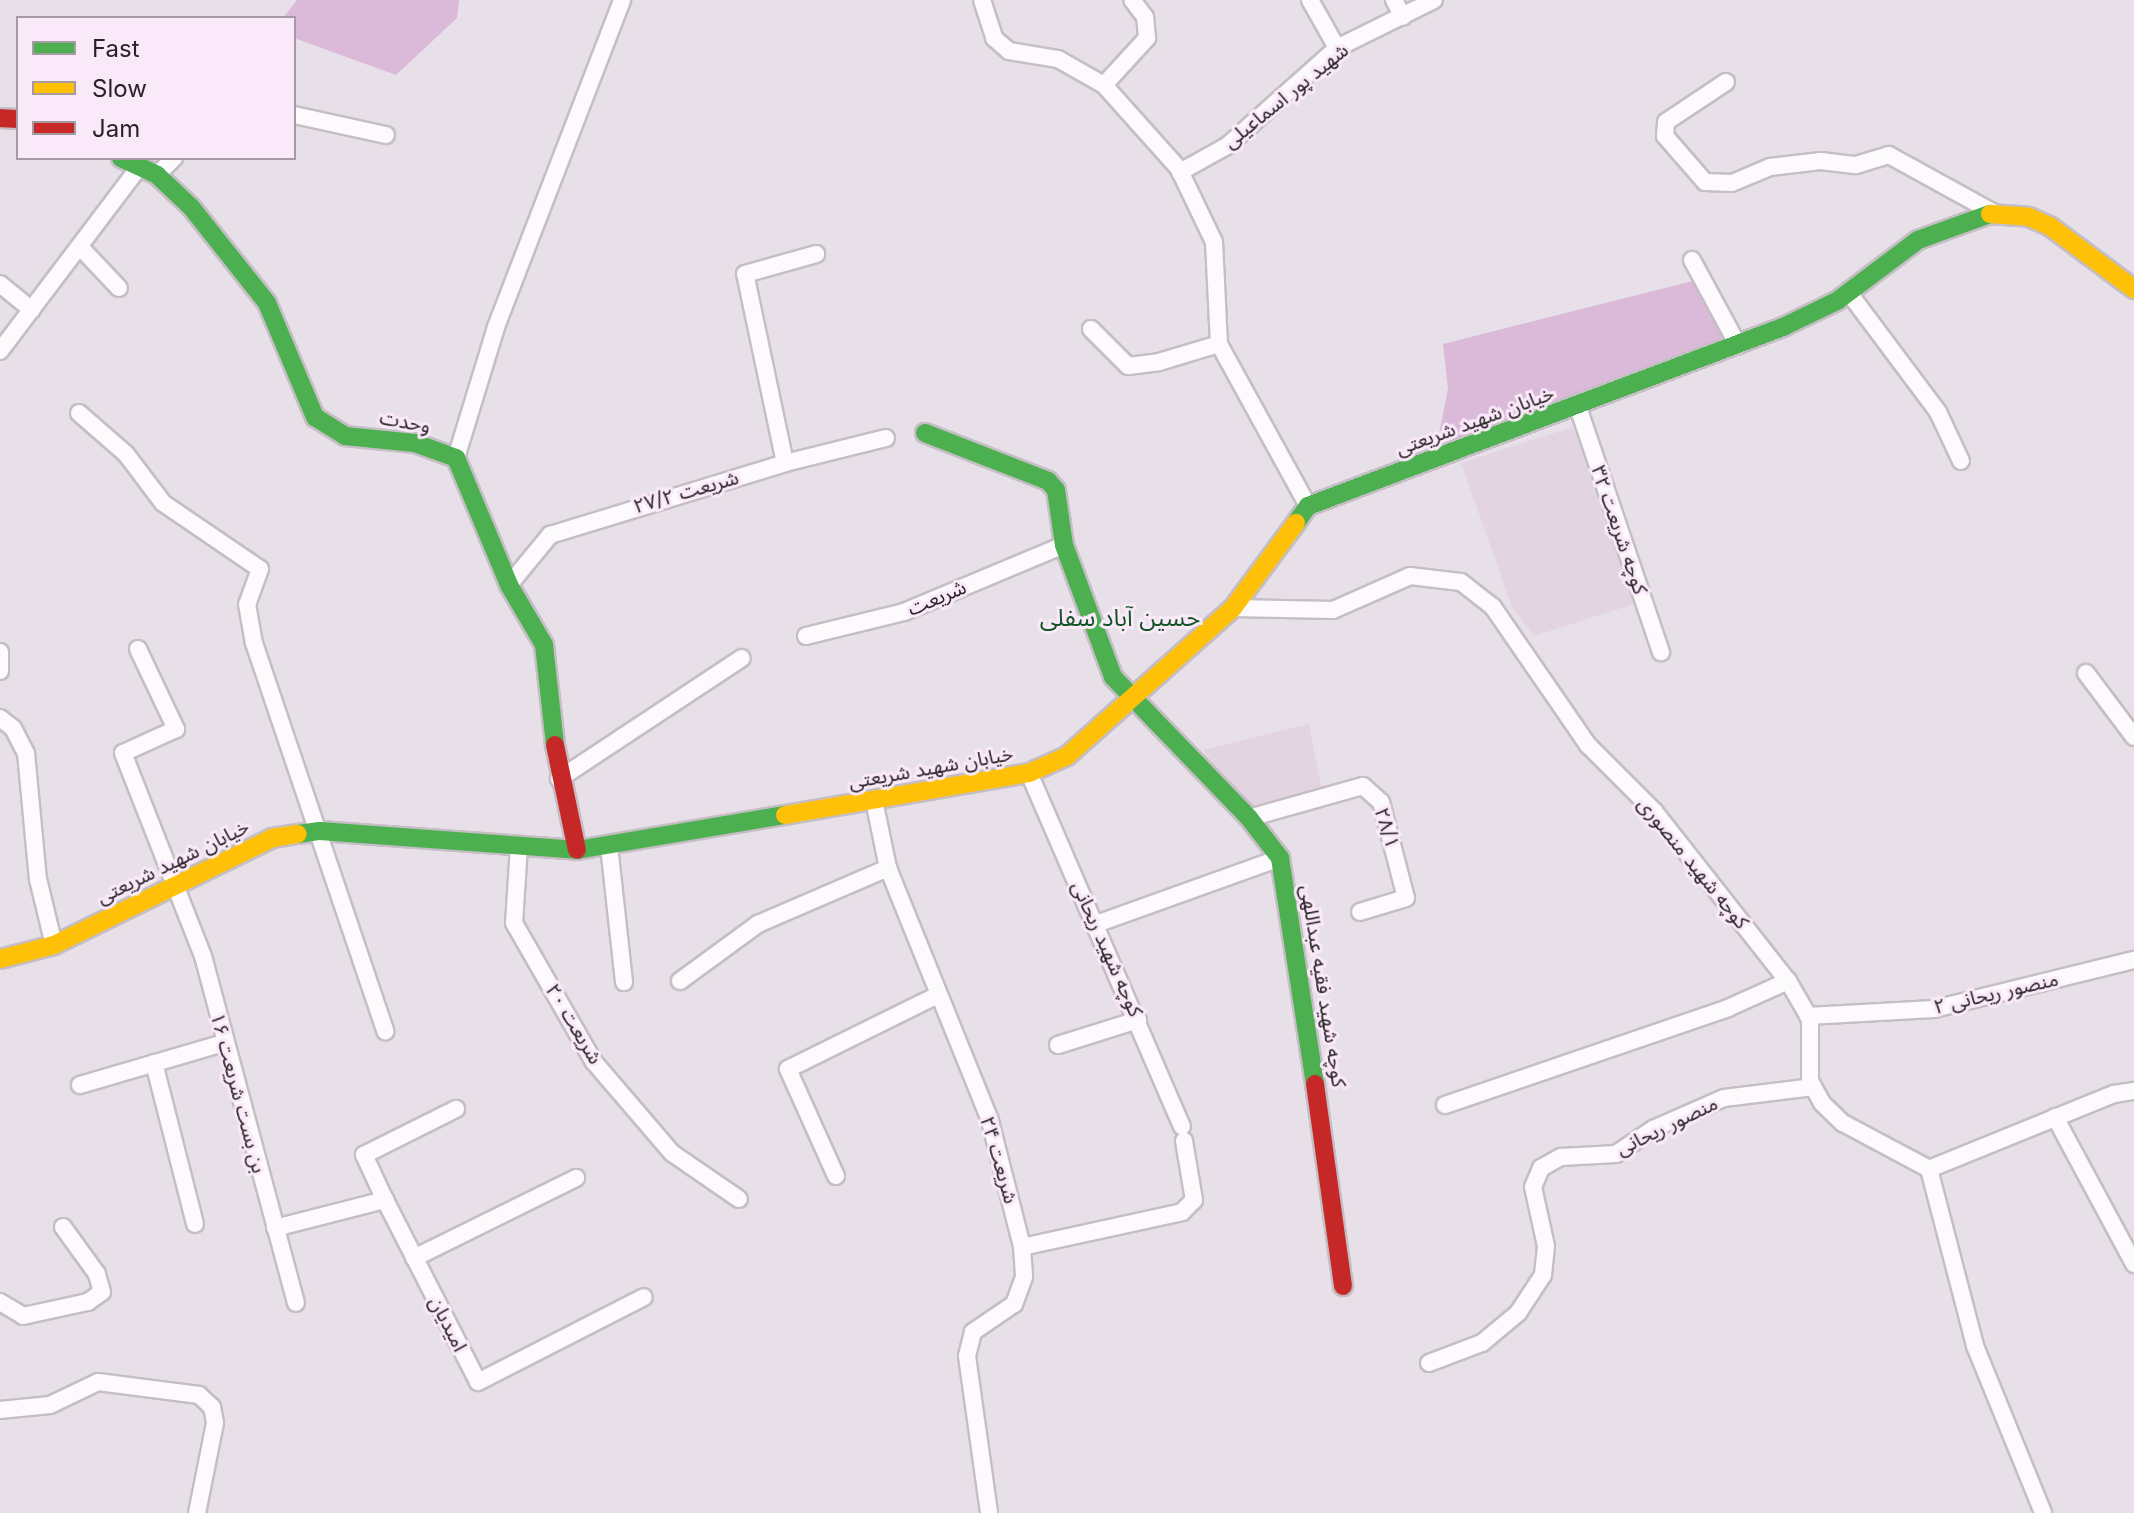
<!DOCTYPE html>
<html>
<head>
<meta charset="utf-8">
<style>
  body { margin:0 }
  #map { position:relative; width:2134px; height:1513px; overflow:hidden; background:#e8e0e8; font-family:Inter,"Noto Sans Arabic",sans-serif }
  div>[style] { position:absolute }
  .built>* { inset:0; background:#e3d4e2 }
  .green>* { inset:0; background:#dab9d9 }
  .roads { filter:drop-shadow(2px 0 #c5bec4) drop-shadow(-2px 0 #c5bec4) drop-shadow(0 2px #c5bec4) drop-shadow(0 -2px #c5bec4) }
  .street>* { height:16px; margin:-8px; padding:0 8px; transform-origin:8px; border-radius:8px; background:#fcfafc }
  .fast>* { height:18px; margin:-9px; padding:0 9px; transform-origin:9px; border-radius:9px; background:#4caf50 }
  .slow>* { height:18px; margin:-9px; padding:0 9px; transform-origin:9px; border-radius:9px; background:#ffc107 }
  .jam>* { height:18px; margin:-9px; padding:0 9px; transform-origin:9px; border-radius:9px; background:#c62828 }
  span { translate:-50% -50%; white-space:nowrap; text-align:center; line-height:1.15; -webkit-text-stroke:6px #fae9f8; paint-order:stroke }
  .street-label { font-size:20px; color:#292328 }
  .quarter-label { font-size:24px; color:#125425 }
  .legend { position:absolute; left:16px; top:16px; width:280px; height:144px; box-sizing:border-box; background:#fae9f8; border:2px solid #a69aa5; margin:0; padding:10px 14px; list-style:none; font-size:24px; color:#292328 }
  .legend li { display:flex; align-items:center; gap:16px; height:40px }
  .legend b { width:40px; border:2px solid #a69aa5 }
</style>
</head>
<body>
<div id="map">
  <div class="built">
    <div style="clip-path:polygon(1573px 427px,1634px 604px,1534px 636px,1512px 607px,1461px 463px)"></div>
    <div style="clip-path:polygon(1309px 724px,1321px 787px,1252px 809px,1223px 782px,1203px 750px)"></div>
  </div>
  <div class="green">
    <div style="clip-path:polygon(297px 0,459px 0,457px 18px,396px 75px,294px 38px,294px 18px,283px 18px)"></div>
    <div style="clip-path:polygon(1693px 281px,1725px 344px,1451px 442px,1439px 433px,1448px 389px,1443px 344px)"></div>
  </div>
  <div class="roads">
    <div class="street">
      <div style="left:982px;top:0;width:40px;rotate:72deg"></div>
      <div style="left:994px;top:38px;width:20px;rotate:41deg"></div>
      <div style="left:1009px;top:51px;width:50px;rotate:9.3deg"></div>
      <div style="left:1058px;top:59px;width:53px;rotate:29.5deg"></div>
      <div style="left:1104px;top:85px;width:113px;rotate:48.2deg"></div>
      <div style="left:1179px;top:169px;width:81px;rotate:64.4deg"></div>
      <div style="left:1214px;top:242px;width:102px;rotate:87.2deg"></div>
      <div style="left:1219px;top:344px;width:185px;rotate:61.2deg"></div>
      <div style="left:1310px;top:0;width:55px;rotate:60.6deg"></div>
      <div style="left:1394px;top:0;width:19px;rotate:62deg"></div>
      <div style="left:1726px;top:82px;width:72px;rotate:146.3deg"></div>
      <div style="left:1666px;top:122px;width:14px;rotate:94deg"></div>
      <div style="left:1665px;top:136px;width:61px;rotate:49deg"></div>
      <div style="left:1705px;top:182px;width:27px;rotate:2deg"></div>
      <div style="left:1732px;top:183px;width:41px;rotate:-22.8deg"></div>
      <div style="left:1770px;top:167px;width:51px;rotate:-6.7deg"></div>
      <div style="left:1821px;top:161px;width:35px;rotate:7deg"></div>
      <div style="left:1856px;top:165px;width:34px;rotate:-17deg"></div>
      <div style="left:1889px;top:155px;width:120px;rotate:28.9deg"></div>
      <div style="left:1104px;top:85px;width:64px;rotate:-47.5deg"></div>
      <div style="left:1147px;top:38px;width:21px;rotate:-95deg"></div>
      <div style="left:1145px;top:17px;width:21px;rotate:-127deg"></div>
      <div style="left:294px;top:115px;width:94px;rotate:12.3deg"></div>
      <div style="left:1180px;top:172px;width:54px;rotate:-29deg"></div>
      <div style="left:1227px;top:146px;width:147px;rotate:-41.7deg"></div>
      <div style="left:1337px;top:48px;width:108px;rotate:-26.3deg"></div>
      <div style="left:157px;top:175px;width:24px;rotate:-45deg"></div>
      <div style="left:81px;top:248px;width:55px;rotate:46.5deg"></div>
      <div style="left:1692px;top:260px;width:97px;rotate:61.6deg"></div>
      <div style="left:0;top:284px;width:41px;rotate:39.1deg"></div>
      <div style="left:1849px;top:293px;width:149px;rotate:53.2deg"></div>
      <div style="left:1938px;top:412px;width:54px;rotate:64.9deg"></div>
      <div style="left:1091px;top:329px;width:52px;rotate:45deg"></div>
      <div style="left:1128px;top:366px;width:31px;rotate:-7deg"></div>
      <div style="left:1159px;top:362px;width:63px;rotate:-16.7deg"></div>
      <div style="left:0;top:351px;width:231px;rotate:-52.9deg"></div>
      <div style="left:1578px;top:407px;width:259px;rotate:71.3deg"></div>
      <div style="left:79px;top:413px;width:62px;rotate:41.1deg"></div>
      <div style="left:126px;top:454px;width:61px;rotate:52.9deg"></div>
      <div style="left:163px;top:503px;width:117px;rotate:34.2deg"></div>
      <div style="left:260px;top:569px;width:37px;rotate:110deg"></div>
      <div style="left:247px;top:604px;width:40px;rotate:80deg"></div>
      <div style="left:254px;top:643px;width:410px;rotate:71.3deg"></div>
      <div style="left:456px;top:458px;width:137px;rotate:-73deg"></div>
      <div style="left:496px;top:327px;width:350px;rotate:-68.9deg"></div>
      <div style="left:785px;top:463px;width:193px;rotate:-101.9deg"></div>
      <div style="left:745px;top:274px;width:74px;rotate:-15.7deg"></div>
      <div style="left:509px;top:585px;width:65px;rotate:-50.6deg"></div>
      <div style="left:550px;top:535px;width:246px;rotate:-17deg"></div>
      <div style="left:785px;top:463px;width:104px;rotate:-13.9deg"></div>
      <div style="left:1233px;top:608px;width:100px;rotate:1.1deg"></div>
      <div style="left:1333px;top:610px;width:84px;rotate:-23.8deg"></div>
      <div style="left:1410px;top:576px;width:51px;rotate:6.7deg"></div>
      <div style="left:1461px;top:582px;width:41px;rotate:38deg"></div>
      <div style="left:1493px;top:607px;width:168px;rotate:55.5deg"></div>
      <div style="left:1588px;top:745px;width:93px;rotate:45deg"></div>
      <div style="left:1654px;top:811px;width:216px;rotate:51.8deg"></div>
      <div style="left:1788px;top:981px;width:44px;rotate:59.9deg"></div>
      <div style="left:1810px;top:1019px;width:62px;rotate:90deg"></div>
      <div style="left:1810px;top:1081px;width:25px;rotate:61deg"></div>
      <div style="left:1822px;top:1103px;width:29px;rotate:44deg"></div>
      <div style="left:1843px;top:1123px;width:98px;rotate:28.1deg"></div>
      <div style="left:806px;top:636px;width:101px;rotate:-13.8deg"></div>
      <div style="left:904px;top:612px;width:173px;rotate:-22.7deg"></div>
      <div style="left:138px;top:649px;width:89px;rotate:64.6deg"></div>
      <div style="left:176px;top:729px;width:58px;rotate:155.6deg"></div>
      <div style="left:123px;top:753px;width:218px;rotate:68.5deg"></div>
      <div style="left:203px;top:956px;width:359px;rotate:75deg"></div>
      <div style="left:0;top:652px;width:19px;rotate:90deg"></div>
      <div style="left:2086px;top:673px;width:80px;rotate:53.1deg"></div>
      <div style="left:0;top:718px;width:16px;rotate:38deg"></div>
      <div style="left:13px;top:728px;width:28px;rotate:63deg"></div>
      <div style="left:26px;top:753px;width:127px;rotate:84.6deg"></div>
      <div style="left:38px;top:879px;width:68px;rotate:76.4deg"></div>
      <div style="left:1029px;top:773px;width:385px;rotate:66.6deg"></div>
      <div style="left:559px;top:779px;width:219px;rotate:-33.5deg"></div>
      <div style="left:874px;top:800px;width:69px;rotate:78.4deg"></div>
      <div style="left:888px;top:868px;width:273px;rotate:68deg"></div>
      <div style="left:990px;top:1121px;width:130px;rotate:75.7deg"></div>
      <div style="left:1022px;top:1247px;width:30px;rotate:86deg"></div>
      <div style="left:1024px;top:1277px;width:29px;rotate:110deg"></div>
      <div style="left:1014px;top:1304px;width:50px;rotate:145.7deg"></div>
      <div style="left:973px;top:1332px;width:25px;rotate:104deg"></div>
      <div style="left:967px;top:1356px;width:159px;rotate:82deg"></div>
      <div style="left:1249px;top:818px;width:118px;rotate:-15.7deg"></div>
      <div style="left:1363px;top:786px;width:24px;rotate:42deg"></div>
      <div style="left:1381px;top:802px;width:99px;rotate:75.4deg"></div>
      <div style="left:1406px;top:898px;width:48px;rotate:163.1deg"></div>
      <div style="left:519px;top:846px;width:77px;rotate:93.7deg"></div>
      <div style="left:514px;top:923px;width:160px;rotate:60.1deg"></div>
      <div style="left:594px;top:1062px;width:120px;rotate:49.4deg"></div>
      <div style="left:672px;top:1153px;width:81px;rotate:34.5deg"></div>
      <div style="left:609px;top:846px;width:137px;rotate:83.7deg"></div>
      <div style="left:1096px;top:924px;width:195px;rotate:-19.7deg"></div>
      <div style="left:680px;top:981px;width:97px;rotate:-36.2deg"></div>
      <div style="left:758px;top:924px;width:142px;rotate:-23.3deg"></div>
      <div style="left:1808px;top:1016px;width:126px;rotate:-3.2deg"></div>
      <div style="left:1934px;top:1009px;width:206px;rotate:-13.8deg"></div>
      <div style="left:1058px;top:1045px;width:84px;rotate:-17.4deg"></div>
      <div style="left:154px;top:1063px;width:166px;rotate:75.7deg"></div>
      <div style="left:80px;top:1085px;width:150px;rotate:-16.3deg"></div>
      <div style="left:1445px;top:1105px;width:299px;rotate:-18.9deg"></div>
      <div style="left:1728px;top:1008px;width:66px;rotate:-24.2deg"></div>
      <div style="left:2055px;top:1117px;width:167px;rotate:61.7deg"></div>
      <div style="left:1929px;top:1169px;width:183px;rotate:75.4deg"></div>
      <div style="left:1975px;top:1346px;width:180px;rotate:67.8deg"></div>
      <div style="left:1929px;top:1169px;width:200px;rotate:-22.1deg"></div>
      <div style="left:2114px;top:1094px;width:20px;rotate:-9deg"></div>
      <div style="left:836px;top:1176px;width:117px;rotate:-114.2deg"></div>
      <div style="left:788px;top:1069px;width:165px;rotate:-26.3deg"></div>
      <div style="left:385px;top:1200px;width:50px;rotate:-115deg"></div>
      <div style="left:364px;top:1155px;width:103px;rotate:-26.6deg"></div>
      <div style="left:275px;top:1228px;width:114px;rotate:-14.3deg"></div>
      <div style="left:385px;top:1200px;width:204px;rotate:62.9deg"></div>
      <div style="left:478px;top:1382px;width:186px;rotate:-27.1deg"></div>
      <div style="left:1022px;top:1247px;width:164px;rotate:-12.3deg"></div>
      <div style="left:1182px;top:1212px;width:17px;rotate:-45deg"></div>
      <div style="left:1194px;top:1200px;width:60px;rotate:-99.6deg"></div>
      <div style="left:414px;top:1258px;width:181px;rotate:-26.3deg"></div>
      <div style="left:0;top:1302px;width:27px;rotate:31deg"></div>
      <div style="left:23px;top:1316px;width:66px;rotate:-12.2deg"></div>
      <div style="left:88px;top:1302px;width:17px;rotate:-36deg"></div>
      <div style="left:102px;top:1292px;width:19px;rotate:-106deg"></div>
      <div style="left:97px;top:1274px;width:58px;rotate:-125.9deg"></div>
      <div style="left:1429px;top:1363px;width:57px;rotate:-20.7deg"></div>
      <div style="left:1482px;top:1343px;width:47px;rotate:-39.8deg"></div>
      <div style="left:1518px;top:1313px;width:45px;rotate:-56.7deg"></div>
      <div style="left:1543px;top:1275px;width:29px;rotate:-84deg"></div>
      <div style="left:1546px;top:1246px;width:60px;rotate:-102.4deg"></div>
      <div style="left:1533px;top:1187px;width:21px;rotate:-67deg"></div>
      <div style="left:1541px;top:1168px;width:23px;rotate:-29deg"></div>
      <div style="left:1561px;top:1157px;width:55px;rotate:-3.1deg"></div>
      <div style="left:1616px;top:1154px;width:45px;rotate:-34deg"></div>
      <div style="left:1653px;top:1129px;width:77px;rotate:-23.6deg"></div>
      <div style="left:1724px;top:1098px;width:90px;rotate:-7deg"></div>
      <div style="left:0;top:1410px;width:50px;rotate:-5.7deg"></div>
      <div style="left:50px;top:1405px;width:53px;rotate:-25.6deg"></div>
      <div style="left:98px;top:1382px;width:102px;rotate:7.3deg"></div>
      <div style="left:199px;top:1395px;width:18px;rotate:43deg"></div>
      <div style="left:212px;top:1407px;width:16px;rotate:79deg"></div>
      <div style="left:215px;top:1423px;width:92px;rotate:101.3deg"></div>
    </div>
    <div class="fast">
      <div style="left:121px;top:158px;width:40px;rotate:25deg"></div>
      <div style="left:157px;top:175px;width:47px;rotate:43.3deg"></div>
      <div style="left:191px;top:207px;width:122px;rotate:51.6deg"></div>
      <div style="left:267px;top:303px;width:124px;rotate:67.2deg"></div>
      <div style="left:315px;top:417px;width:36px;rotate:32deg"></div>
      <div style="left:345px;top:436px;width:70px;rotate:5.7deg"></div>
      <div style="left:415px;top:443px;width:44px;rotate:20.1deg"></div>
      <div style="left:456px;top:458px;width:138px;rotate:67.3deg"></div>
      <div style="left:509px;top:585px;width:69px;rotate:59.7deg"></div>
      <div style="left:544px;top:645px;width:101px;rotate:83.7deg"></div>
      <div style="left:925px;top:433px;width:132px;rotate:21.3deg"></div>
      <div style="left:1048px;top:481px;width:12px;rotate:48deg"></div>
      <div style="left:1056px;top:490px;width:56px;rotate:81.7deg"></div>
      <div style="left:1064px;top:545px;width:141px;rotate:69.6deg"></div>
      <div style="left:1113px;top:677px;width:196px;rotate:46deg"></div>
      <div style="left:1249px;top:818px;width:51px;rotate:52.2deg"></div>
      <div style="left:1280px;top:858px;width:229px;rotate:81.2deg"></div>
      <div style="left:1296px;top:523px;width:21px;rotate:-55deg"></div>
      <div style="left:1308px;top:506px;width:508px;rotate:-20.65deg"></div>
      <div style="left:1783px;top:327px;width:60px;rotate:-25.7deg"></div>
      <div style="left:1837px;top:301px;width:101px;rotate:-37deg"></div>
      <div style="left:1918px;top:240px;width:77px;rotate:-19.9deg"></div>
      <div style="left:298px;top:834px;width:22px;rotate:-8deg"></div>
      <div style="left:320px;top:831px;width:258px;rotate:4.2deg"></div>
      <div style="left:577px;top:850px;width:211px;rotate:-9.6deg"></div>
    </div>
    <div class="slow">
      <div style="left:1990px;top:214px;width:39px;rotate:4deg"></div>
      <div style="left:2029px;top:217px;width:24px;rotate:24deg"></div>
      <div style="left:2051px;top:227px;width:104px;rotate:36.8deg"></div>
      <div style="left:785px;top:815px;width:248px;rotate:-9.8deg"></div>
      <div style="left:1029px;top:773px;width:42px;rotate:-24.1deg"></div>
      <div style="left:1067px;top:756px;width:222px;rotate:-41.7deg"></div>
      <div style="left:1233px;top:608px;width:106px;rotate:-53.5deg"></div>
      <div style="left:0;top:959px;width:56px;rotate:-14.5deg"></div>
      <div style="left:54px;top:945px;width:243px;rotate:-26.1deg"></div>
      <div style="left:272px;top:838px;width:26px;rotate:-9deg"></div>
    </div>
    <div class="jam">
      <div style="left:0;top:118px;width:18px;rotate:3deg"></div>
      <div style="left:555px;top:745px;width:107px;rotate:78.2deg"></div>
      <div style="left:1315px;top:1084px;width:204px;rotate:82.1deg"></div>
    </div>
  </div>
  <div class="street-label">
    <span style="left:1286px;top:96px;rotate:-39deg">شهید پور اسماعیلی</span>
    <span style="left:1475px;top:421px;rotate:-20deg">خیابان شهید شریعتی</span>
    <span style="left:405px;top:422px;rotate:10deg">وحدت</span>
    <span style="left:686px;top:492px;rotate:-16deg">شریعت ۲۷/۲</span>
    <span style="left:1619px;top:530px;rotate:71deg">کوچه شریعت ۳۲</span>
    <span style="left:937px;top:598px;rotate:-23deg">شریعت</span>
    <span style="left:931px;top:768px;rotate:-10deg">خیابان شهید شریعتی</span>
    <span style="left:1387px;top:828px;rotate:73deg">۲۸/۱</span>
    <span style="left:173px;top:862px;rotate:-26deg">خیابان شهید شریعتی</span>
    <span style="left:1693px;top:863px;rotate:51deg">کوچه شهید منصوری</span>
    <span style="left:1107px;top:949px;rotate:66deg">کوچه شهید ریحانی</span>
    <span style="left:1323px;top:986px;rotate:81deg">کوچه شهید فقیه عبداللهی</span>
    <span style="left:1996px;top:993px;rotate:-13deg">منصور ریحانی ۲</span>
    <span style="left:574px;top:1024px;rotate:59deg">شریعت ۲۰</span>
    <span style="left:238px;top:1093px;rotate:75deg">بن بست شریعت ۱۶</span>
    <span style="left:1667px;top:1126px;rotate:-26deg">منصور ریحانی</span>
    <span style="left:999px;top:1160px;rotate:74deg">شریعت ۲۴</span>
    <span style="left:448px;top:1324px;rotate:63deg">امیدیان</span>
  </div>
  <div class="quarter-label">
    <span style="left:1120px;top:618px">حسین آباد سفلی</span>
  </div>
  <ul class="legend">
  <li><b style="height:10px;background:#4caf50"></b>Fast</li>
  <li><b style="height:10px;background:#ffc107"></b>Slow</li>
  <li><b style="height:10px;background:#c62828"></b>Jam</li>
  </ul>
</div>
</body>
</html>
